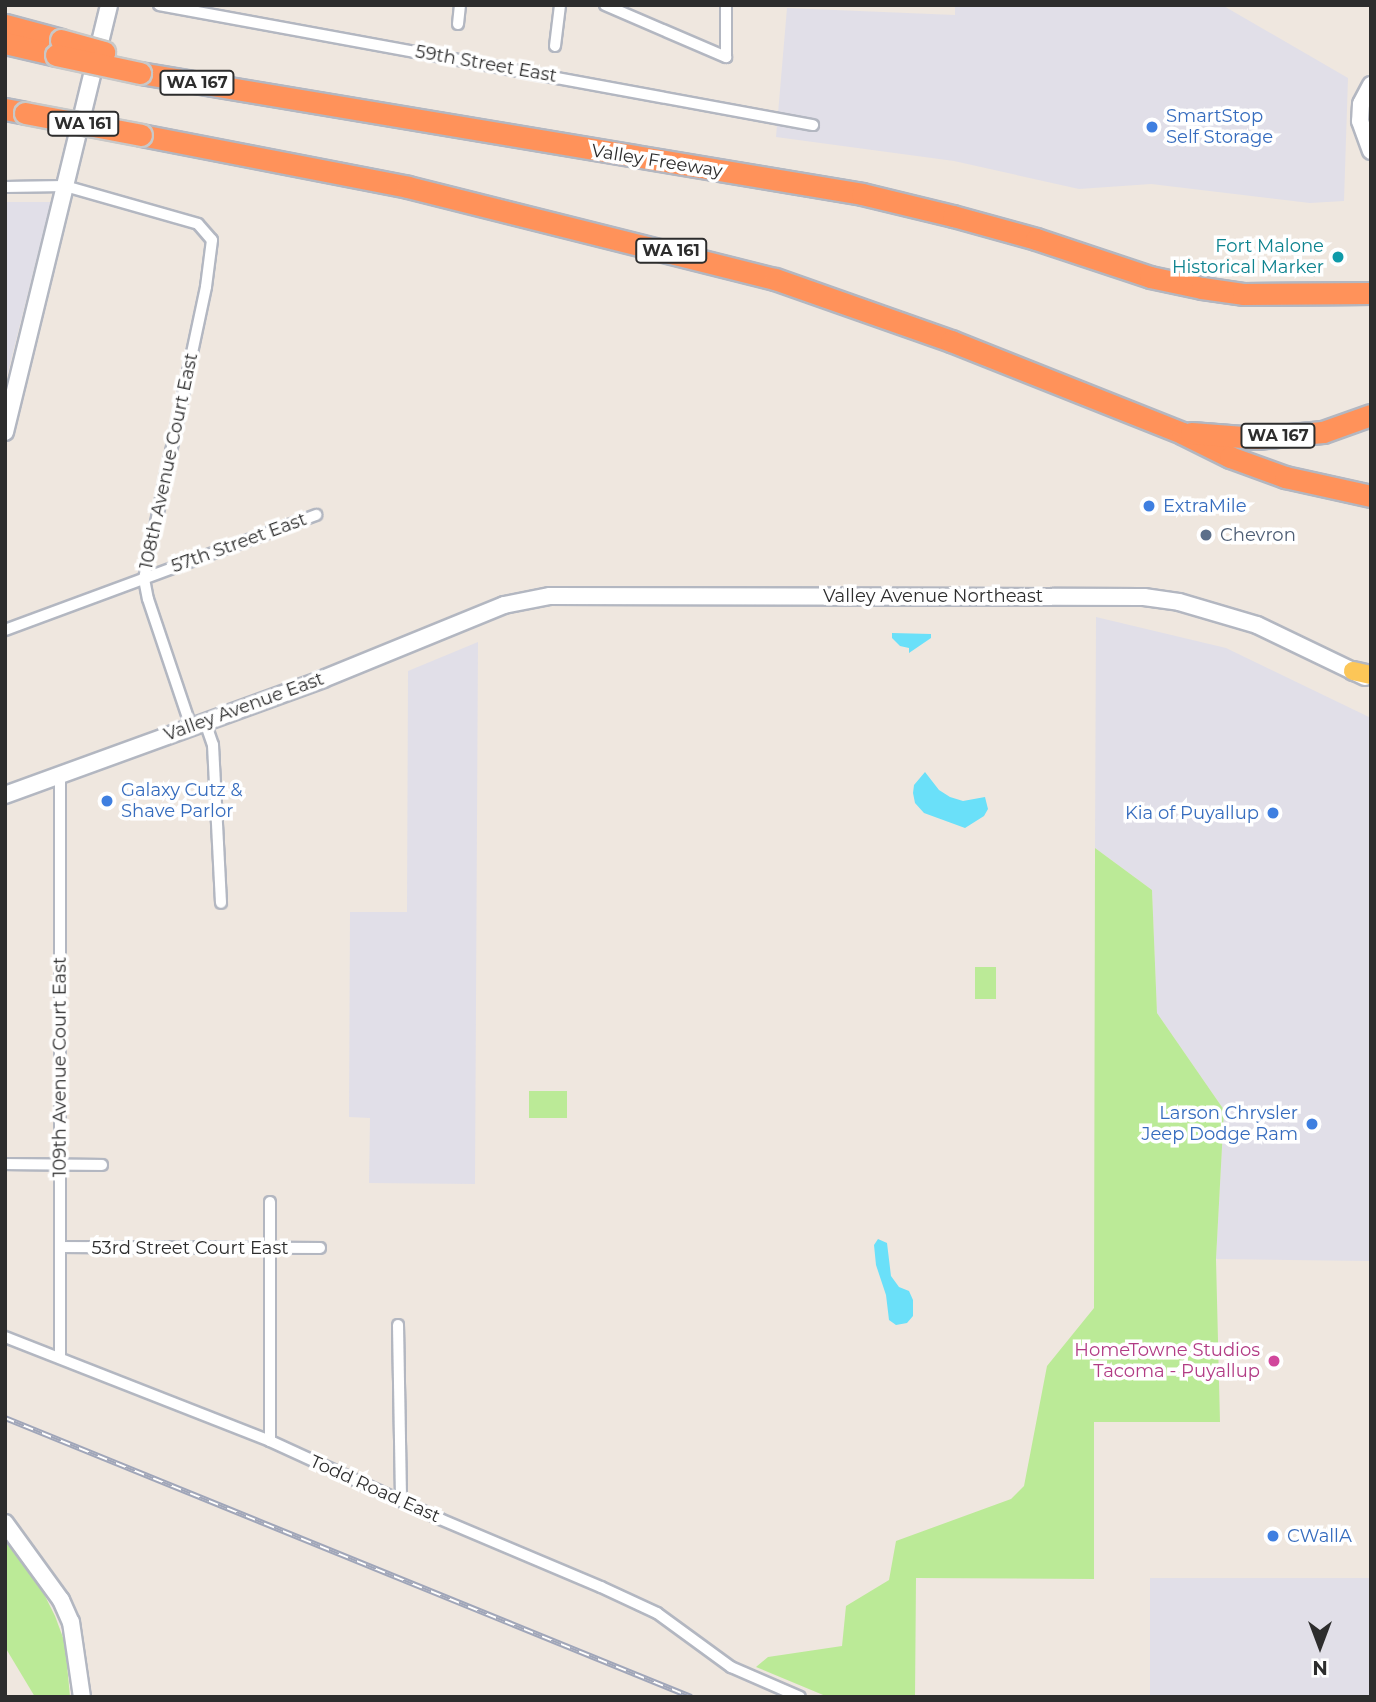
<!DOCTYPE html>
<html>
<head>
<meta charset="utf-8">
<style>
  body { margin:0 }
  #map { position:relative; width:1376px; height:1702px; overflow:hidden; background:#efe7df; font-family:Montserrat,sans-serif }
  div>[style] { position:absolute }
  .industrial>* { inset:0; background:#e1dfe8; transform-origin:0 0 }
  .green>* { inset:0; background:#bbea97; transform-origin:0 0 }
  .water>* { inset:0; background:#6ae0f9 }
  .roads { filter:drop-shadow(2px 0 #b3b7c1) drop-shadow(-2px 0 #b3b7c1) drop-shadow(0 2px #b3b7c1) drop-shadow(0 -2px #b3b7c1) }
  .street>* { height:10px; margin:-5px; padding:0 5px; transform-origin:5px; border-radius:5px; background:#fff }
  .secondary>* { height:16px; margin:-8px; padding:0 8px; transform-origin:8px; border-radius:8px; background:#fff }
  .primary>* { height:18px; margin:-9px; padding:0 9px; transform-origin:9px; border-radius:9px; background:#fcc657 }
  .highway>* { height:21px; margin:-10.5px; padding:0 10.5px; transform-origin:10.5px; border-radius:10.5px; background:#ff925a }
  .rail>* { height:6px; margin-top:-3px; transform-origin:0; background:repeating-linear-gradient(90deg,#fff 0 10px,#a0a6b9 0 20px); box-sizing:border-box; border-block:2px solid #a0a6b9 }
  .bridges { filter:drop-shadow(2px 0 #c8c8c8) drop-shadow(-2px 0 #c8c8c8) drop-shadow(0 2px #c8c8c8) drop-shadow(0 -2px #c8c8c8) }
  .highway-bridge>* { height:21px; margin:-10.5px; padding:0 10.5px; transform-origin:10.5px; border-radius:10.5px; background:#ff925a }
  .dots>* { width:19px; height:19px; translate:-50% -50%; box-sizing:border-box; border:4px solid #fff; border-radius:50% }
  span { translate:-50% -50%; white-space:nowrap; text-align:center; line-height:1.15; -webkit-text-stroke:7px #fff; paint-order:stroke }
  .shield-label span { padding:2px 5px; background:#fff; border:2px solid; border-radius:5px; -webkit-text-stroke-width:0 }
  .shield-label { font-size:16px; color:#2d2d2d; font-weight:700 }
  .street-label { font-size:18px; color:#2d2d2d }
  .shop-label { font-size:18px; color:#366cbe }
  .left { translate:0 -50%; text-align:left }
  .right { translate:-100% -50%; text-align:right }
  .culture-label { font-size:18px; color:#0d838f }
  .service-label { font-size:18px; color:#4e5e75 }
  .hotel-label { font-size:18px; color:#b23c85 }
  .frame { position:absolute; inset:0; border:7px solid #2d2d2d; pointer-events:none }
  .north { position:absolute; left:1285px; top:1611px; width:70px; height:70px; -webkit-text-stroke:5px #fff; paint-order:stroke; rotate:180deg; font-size:19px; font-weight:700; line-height:28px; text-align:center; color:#2d2d2d }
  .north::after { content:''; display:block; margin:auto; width:24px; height:32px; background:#2d2d2d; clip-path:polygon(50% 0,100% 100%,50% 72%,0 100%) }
</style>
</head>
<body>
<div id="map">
  <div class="industrial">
    <div style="clip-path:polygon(955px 5px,1222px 5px,1348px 78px,1344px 201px,1310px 203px,1151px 184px,1079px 189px,954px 161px,776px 137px,787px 8px,955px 15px)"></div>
    <div style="clip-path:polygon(5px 202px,51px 202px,5px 384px)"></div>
    <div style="clip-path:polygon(1096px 617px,1226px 648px,1371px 718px,1371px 1261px,1216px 1259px,1224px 1110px,1157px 1013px,1152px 890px,1095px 848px)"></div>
    <div style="clip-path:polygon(478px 642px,475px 1184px,369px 1183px,370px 1118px,349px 1117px,350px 912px,407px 912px,408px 671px)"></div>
    <div style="left:1371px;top:1578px;width:119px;height:221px;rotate:90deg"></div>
  </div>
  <div class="green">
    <div style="clip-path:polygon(1095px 848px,1152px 890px,1157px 1013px,1224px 1110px,1216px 1259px,1220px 1422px,1094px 1422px,1094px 1579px,916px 1578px,915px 1697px,828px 1697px,756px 1667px,768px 1657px,842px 1646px,846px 1606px,889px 1580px,896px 1541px,1011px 1499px,1024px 1486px,1047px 1366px,1094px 1308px)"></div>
    <div style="left:996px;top:967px;width:32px;height:21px;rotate:90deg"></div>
    <div style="left:529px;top:1091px;width:38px;height:27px"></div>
    <div style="clip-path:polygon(5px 1541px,37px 1580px,55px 1616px,65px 1643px,70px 1697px,35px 1697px,5px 1647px)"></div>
  </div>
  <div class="water">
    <div style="clip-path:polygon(892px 633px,931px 634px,931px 638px,909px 653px,909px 648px,900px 646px,892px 638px)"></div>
    <div style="clip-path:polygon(925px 772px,939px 790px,950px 797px,963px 801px,985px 797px,988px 809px,984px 816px,965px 828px,924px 813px,915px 803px,913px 793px,914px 785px)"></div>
    <div style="clip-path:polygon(878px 1239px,887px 1243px,891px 1276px,899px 1287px,909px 1291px,913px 1300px,913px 1316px,907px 1323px,896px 1325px,889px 1320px,886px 1295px,876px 1265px,874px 1245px)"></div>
  </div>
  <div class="roads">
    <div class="street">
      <div style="left:159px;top:5px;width:665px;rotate:10.4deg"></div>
      <div style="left:605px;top:5px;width:132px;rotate:23.3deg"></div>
      <div style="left:726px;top:57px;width:52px;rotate:-90deg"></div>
      <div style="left:458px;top:24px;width:19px;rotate:-84deg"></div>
      <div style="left:555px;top:46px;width:41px;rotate:-83deg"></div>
      <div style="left:5px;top:187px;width:60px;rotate:-1deg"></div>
      <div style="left:65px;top:186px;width:138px;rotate:15.9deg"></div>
      <div style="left:198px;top:224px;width:21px;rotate:49deg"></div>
      <div style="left:212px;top:240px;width:47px;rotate:97.3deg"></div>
      <div style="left:206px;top:287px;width:299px;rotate:102deg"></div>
      <div style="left:144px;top:579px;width:20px;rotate:79deg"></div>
      <div style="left:148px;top:599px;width:135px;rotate:71.4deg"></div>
      <div style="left:5px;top:630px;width:332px;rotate:-20.3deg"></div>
      <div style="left:205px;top:722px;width:24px;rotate:71deg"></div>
      <div style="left:213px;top:745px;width:158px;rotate:87.1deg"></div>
      <div style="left:60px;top:775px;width:583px;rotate:90deg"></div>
      <div style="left:5px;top:1164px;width:97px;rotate:0.6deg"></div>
      <div style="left:60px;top:1247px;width:260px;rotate:0.2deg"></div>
      <div style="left:398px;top:1325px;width:176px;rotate:89deg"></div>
      <div style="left:5px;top:1337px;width:285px;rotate:21.4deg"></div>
      <div style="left:270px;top:1441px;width:187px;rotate:24.6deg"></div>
      <div style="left:440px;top:1519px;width:175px;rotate:22.9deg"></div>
      <div style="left:601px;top:1587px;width:62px;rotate:24.9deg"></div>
      <div style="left:657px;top:1613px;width:92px;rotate:36.1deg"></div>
      <div style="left:731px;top:1667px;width:75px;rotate:23.5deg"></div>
      <div style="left:270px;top:1441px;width:239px;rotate:-90deg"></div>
    </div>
    <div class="secondary">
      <div style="left:1371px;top:85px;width:21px;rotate:118deg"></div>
      <div style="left:1361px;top:104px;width:17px;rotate:93deg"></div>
      <div style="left:1360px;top:121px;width:32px;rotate:70deg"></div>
      <div style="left:5px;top:432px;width:439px;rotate:-76.3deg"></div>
      <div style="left:5px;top:795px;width:338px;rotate:-20deg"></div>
      <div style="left:323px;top:679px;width:196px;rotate:-22.2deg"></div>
      <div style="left:504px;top:605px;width:47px;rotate:-11.1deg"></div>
      <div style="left:550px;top:596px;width:594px;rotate:0.1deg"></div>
      <div style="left:1144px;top:597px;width:35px;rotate:8deg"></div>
      <div style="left:1179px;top:602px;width:81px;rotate:16.4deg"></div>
      <div style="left:1257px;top:625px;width:120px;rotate:25.7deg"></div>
      <div style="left:5px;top:1523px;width:95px;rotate:54deg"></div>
      <div style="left:61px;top:1600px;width:24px;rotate:66deg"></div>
      <div style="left:71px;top:1622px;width:76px;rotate:81.7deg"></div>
    </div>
    <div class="primary">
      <div style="left:1353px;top:671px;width:18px;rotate:13deg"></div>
    </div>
    <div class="highway">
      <div style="left:5px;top:25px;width:58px;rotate:15deg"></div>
      <div style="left:5px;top:43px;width:52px;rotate:13.2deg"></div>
      <div style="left:140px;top:73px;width:732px;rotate:9.51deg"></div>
      <div style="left:862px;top:194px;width:94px;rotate:13.6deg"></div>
      <div style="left:953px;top:216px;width:86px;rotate:15.5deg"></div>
      <div style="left:1036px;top:239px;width:120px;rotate:18.4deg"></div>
      <div style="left:1150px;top:277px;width:53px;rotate:11.9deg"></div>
      <div style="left:1202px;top:288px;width:41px;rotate:8.3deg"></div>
      <div style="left:1243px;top:294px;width:128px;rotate:-0.4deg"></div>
      <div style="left:5px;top:109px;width:20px;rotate:11deg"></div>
      <div style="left:141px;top:135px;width:272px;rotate:11deg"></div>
      <div style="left:408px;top:187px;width:378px;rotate:14.1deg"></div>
      <div style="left:775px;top:279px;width:187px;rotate:19.4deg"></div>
      <div style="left:951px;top:341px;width:249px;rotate:21.7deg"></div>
      <div style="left:1182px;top:433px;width:54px;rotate:26.6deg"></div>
      <div style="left:1230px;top:457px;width:59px;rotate:20deg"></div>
      <div style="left:1285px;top:477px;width:88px;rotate:12.5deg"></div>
      <div style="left:1191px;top:433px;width:65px;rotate:4.4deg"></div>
      <div style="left:1256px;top:438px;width:67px;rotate:-5.1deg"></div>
      <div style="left:1323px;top:432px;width:51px;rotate:-19.5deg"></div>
    </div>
  </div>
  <div class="rail">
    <div style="left:5px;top:1418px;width:741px;rotate:22.13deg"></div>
  </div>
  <div class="bridges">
    <div class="highway-bridge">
      <div style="left:61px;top:40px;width:45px;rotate:15.6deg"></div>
      <div style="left:56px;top:55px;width:86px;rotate:12.1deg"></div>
      <div style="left:25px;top:113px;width:118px;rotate:10.7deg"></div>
    </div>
  </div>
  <div class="dots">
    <div style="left:1152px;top:127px;background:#3f7fe0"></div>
    <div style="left:1338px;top:257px;background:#0f9aa8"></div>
    <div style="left:1149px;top:506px;background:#3f7fe0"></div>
    <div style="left:1206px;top:535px;background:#5c6f8a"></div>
    <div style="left:107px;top:801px;background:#3f7fe0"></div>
    <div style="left:1273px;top:813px;background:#3f7fe0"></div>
    <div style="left:1312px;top:1124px;background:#3f7fe0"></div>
    <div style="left:1274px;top:1361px;background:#d1479c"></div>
    <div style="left:1273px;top:1536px;background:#3f7fe0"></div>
  </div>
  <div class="shield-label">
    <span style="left:197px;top:83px">WA 167</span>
    <span style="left:83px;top:124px">WA 161</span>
    <span style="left:671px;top:251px">WA 161</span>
    <span style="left:1278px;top:436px">WA 167</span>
  </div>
  <div class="street-label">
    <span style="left:486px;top:64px;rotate:10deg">59th Street East</span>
    <span style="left:657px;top:161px;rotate:9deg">Valley Freeway</span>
    <span style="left:169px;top:461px;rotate:-78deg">108th Avenue Court East</span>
    <span style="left:239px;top:543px;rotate:-20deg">57th Street East</span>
    <span style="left:933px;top:596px">Valley Avenue Northeast</span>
    <span style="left:244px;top:707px;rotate:-20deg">Valley Avenue East</span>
    <span style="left:60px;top:1067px;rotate:-90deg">109th Avenue Court East</span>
    <span style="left:190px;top:1248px">53rd Street Court East</span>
    <span style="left:375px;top:1489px;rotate:24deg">Todd Road East</span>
  </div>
  <div class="shop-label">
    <span class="left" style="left:1166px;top:127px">SmartStop<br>Self Storage</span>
    <span class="left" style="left:1163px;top:506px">ExtraMile</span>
    <span class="left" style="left:121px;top:801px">Galaxy Cutz &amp;<br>Shave Parlor</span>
    <span class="right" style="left:1259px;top:813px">Kia of Puyallup</span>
    <span class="right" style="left:1298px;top:1124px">Larson Chrysler<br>Jeep Dodge Ram</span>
    <span class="left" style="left:1287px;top:1536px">CWallA</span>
  </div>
  <div class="culture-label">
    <span class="right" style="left:1324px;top:257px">Fort Malone<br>Historical Marker</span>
  </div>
  <div class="service-label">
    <span class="left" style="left:1220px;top:535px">Chevron</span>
  </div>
  <div class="hotel-label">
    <span class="right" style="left:1260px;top:1361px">HomeTowne Studios<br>Tacoma - Puyallup</span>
  </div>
  <div class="frame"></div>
  <div class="north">N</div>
</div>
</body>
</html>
